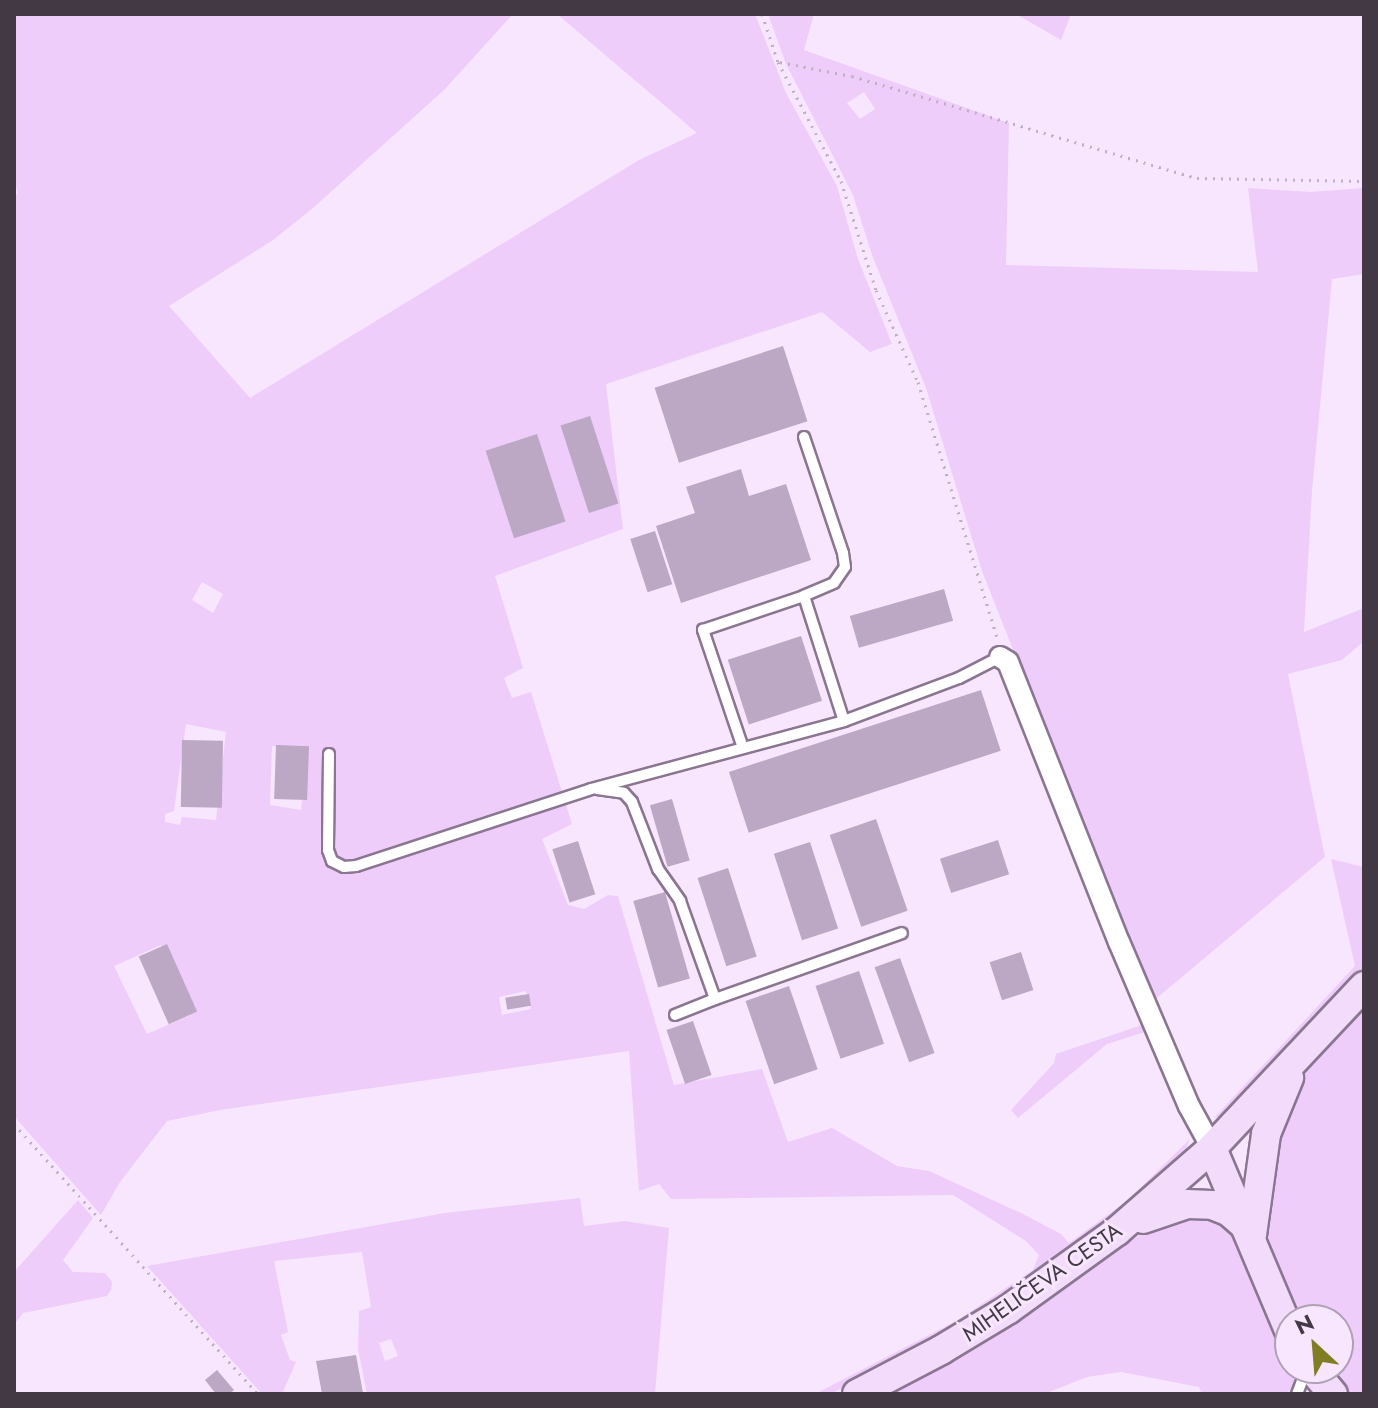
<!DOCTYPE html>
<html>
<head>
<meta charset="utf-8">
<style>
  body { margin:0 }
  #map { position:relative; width:1378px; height:1408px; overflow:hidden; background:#f8e6fe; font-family:Jost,sans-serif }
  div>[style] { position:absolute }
  .green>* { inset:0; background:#eecdfa }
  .building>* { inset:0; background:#bca7c4; transform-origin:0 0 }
  .path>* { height:3px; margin-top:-1.5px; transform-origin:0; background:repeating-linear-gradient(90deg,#c0b0c5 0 2px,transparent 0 8px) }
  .roads { filter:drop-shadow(2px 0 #8a7691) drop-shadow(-2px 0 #8a7691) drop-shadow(0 2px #8a7691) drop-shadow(0 -2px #8a7691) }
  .lane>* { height:10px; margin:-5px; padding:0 5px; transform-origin:5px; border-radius:5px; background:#fff }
  .street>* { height:20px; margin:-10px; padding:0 10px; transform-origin:10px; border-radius:10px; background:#fff }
  .secondary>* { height:28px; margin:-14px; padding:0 14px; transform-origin:14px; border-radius:14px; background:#f3dbfb }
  span { translate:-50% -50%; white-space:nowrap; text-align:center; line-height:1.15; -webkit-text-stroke:6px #f8e6fe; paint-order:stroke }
  .street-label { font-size:22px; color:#423945 }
  .frame { position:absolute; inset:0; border:16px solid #423945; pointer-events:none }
  .north { position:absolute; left:1274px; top:1304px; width:80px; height:80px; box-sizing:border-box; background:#f8e6fe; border:2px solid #afa1b4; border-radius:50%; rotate:334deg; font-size:22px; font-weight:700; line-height:32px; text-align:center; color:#423945 }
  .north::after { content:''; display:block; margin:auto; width:28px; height:36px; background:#817d24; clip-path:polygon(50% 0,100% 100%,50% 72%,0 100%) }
</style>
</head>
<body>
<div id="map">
  <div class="green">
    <div style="clip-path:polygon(evenodd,14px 14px,513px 14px,445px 89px,313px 208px,273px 240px,169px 306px,250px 398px,639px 160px,697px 133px,557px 14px,755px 14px,786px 93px,837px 186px,858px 259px,892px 344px,870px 352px,822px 312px,606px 384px,623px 529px,495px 576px,523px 668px,504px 678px,512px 698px,531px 692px,572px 824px,542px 839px,568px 905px,584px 909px,608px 895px,618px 896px,674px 1085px,762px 1069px,788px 1142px,832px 1128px,897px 1166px,929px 1171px,1021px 1213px,1061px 1234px,1069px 1243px,1128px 1200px,1190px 1139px,1184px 1154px,1149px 1190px,1010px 1296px,831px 1394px,815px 1394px,956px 1321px,1033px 1270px,1039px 1255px,1026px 1241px,953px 1195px,671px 1199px,659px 1184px,639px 1191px,629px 1051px,220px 1110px,167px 1121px,120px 1182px,101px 1215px,14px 1116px,14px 195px,18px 194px,14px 178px,14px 14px,202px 582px,223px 594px,213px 613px,192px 600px,202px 582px,14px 14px,186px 724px,226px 732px,216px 820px,182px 817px,180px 825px,165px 822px,165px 814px,174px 811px,186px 724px,14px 14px,272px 746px,307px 751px,301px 810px,270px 805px,272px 746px,14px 14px,161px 945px,190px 1015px,147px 1034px,114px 966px,161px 945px,14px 14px,526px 991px,531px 1009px,502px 1015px,499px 997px,526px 991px)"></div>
    <div style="clip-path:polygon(evenodd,768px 14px,814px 14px,804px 50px,1009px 123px,1006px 265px,1258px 272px,1248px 188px,1311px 192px,1364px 188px,1364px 274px,1332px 279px,1312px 491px,1304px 632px,1364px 608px,1364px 641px,1342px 660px,1288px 674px,1325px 857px,1152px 1002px,982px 571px,926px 388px,872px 255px,853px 195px,786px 64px,768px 14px,864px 92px,875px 109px,860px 119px,847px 103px,864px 92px)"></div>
    <div style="clip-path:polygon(1016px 14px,1071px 14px,1061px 40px)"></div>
    <div style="clip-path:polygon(1331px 859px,1364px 867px,1364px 972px,1227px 1114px,1214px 1118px,1355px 966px)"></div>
    <div style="clip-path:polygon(1364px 1002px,1364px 1394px,1344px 1394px,1324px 1368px,1338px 1368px,1338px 1320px,1295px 1320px,1276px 1277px,1265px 1221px,1266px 1167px,1300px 1078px)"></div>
    <div style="clip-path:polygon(1145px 1024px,1148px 1031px,1107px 1044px,1018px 1118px,1011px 1110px,1054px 1063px,1056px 1054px)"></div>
    <div style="clip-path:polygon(evenodd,580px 1198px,584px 1226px,625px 1221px,669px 1228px,655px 1394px,367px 1394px,358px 1349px,359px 1311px,371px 1307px,362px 1252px,274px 1261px,288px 1332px,281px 1335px,290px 1360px,296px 1362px,282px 1394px,262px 1394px,147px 1266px,445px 1213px,580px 1198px,391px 1339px,398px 1356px,385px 1361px,379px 1343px,391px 1339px)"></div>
    <div style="clip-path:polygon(78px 1200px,93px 1218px,63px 1260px,73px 1272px,105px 1273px,112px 1282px,111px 1290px,107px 1296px,23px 1313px,14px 1325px,14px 1272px)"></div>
    <div style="clip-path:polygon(1211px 1216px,1234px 1234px,1286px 1347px,1294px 1374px,1294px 1386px,1286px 1394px,1201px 1392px,1199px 1387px,1121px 1372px,1087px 1377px,1044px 1394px,885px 1394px,994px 1334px,1153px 1226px,1166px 1219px)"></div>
  </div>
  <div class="building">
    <div style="left:783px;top:346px;width:79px;height:135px;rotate:72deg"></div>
    <div style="left:590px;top:416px;width:92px;height:31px;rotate:72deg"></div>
    <div style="left:537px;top:434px;width:92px;height:54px;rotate:72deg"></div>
    <div style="clip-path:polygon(741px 469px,749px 496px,786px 484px,811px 560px,681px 603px,656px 526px,695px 513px,686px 487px)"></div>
    <div style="left:655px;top:531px;width:56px;height:26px;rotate:72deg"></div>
    <div style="left:944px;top:589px;width:33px;height:98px;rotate:74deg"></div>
    <div style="left:801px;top:636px;width:68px;height:77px;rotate:72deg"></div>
    <div style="left:981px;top:690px;width:64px;height:265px;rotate:72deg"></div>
    <div style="left:182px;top:740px;width:41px;height:67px;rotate:1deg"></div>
    <div style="left:276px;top:745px;width:33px;height:54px;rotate:2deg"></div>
    <div style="left:672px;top:799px;width:64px;height:23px;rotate:74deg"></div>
    <div style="left:876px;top:819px;width:97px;height:49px;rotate:71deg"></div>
    <div style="left:998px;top:840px;width:36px;height:61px;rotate:72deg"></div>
    <div style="left:578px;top:841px;width:56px;height:27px;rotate:72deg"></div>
    <div style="left:810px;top:842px;width:91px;height:38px;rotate:72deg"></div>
    <div style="left:728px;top:868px;width:93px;height:32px;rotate:72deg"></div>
    <div style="left:665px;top:892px;width:90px;height:33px;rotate:74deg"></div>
    <div style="left:167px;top:944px;width:74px;height:31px;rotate:66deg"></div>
    <div style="left:1021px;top:952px;width:40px;height:33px;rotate:72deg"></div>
    <div style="left:900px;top:958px;width:101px;height:27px;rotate:70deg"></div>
    <div style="left:859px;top:971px;width:77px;height:46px;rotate:71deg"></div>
    <div style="left:789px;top:986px;width:88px;height:46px;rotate:71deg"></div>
    <div style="left:529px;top:994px;width:12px;height:24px;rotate:81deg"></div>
    <div style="left:693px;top:1021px;width:57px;height:28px;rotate:71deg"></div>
    <div style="clip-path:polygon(356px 1355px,363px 1393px,322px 1394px,316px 1361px)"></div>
    <div style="clip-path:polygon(217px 1370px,234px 1390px,229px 1394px,216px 1394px,205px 1380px)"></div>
  </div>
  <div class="path">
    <div style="left:762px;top:14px;width:51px;rotate:71.6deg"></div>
    <div style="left:778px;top:62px;width:135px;rotate:62.1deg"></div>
    <div style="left:841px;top:181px;width:114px;rotate:72.2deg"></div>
    <div style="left:876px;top:290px;width:101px;rotate:65.5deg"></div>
    <div style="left:918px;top:382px;width:267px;rotate:72.8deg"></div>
    <div style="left:780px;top:62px;width:73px;rotate:11deg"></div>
    <div style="left:852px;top:76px;width:360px;rotate:16.5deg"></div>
    <div style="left:1197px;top:178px;width:167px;rotate:1deg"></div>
    <div style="left:14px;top:1124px;width:364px;rotate:47.9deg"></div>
  </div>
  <div class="roads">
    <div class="lane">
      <div style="left:804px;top:437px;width:122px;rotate:71.4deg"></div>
      <div style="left:843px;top:553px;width:14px;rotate:82deg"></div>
      <div style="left:845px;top:567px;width:19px;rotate:125deg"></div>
      <div style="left:834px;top:583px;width:33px;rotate:157deg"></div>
      <div style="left:804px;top:596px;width:131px;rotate:72.3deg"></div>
      <div style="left:743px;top:748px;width:125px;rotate:-108.7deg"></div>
      <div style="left:703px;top:630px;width:107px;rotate:-18.6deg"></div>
      <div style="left:329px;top:754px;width:96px;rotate:90.6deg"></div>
      <div style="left:328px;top:850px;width:12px;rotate:70deg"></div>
      <div style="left:332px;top:861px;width:13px;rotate:27deg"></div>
      <div style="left:344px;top:867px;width:12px;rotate:-5deg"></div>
      <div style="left:356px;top:866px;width:247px;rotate:-18.1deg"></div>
      <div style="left:591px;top:789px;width:262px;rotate:-15deg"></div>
      <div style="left:844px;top:721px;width:123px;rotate:-20.5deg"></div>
      <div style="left:959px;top:678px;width:46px;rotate:-27.1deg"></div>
      <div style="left:597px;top:789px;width:27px;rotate:8deg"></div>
      <div style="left:624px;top:793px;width:12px;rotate:48deg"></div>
      <div style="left:632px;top:802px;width:72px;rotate:68.8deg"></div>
      <div style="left:658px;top:869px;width:39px;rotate:55deg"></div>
      <div style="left:680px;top:901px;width:104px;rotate:70.3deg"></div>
      <div style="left:715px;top:999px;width:43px;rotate:158.2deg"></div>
      <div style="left:715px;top:999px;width:198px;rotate:-19.4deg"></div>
      <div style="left:1297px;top:1394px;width:26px;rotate:-69deg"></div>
    </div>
    <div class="street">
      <div style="left:1000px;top:657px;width:9px;rotate:32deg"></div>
      <div style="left:1008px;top:662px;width:301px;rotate:68.4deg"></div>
      <div style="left:1119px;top:942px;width:178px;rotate:66.9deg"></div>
      <div style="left:1189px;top:1106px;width:48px;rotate:61.3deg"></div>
    </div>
    <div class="secondary">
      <div style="left:1212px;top:1148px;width:201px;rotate:67.1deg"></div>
      <div style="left:1143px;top:1219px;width:46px;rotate:-18.8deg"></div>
      <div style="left:1187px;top:1204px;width:25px;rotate:2deg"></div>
      <div style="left:1212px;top:1205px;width:17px;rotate:21deg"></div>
      <div style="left:1228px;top:1211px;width:21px;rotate:41deg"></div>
      <div style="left:1252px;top:1235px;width:102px;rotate:-82.1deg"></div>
      <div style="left:1266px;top:1134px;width:61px;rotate:-67.7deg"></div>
      <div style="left:1311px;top:1368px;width:34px;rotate:50deg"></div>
      <div style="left:857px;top:1394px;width:95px;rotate:-27.6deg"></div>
      <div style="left:941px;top:1350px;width:79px;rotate:-31.1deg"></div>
      <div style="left:1009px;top:1309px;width:133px;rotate:-35.8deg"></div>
      <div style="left:1117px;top:1231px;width:126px;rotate:-41.1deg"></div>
      <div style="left:1212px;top:1148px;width:222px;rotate:-46.8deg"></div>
    </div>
  </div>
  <div class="street-label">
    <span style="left:1042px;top:1282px;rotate:-35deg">MIHELIČEVA CESTA</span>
  </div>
  <div class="frame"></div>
  <div class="north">N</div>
</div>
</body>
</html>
